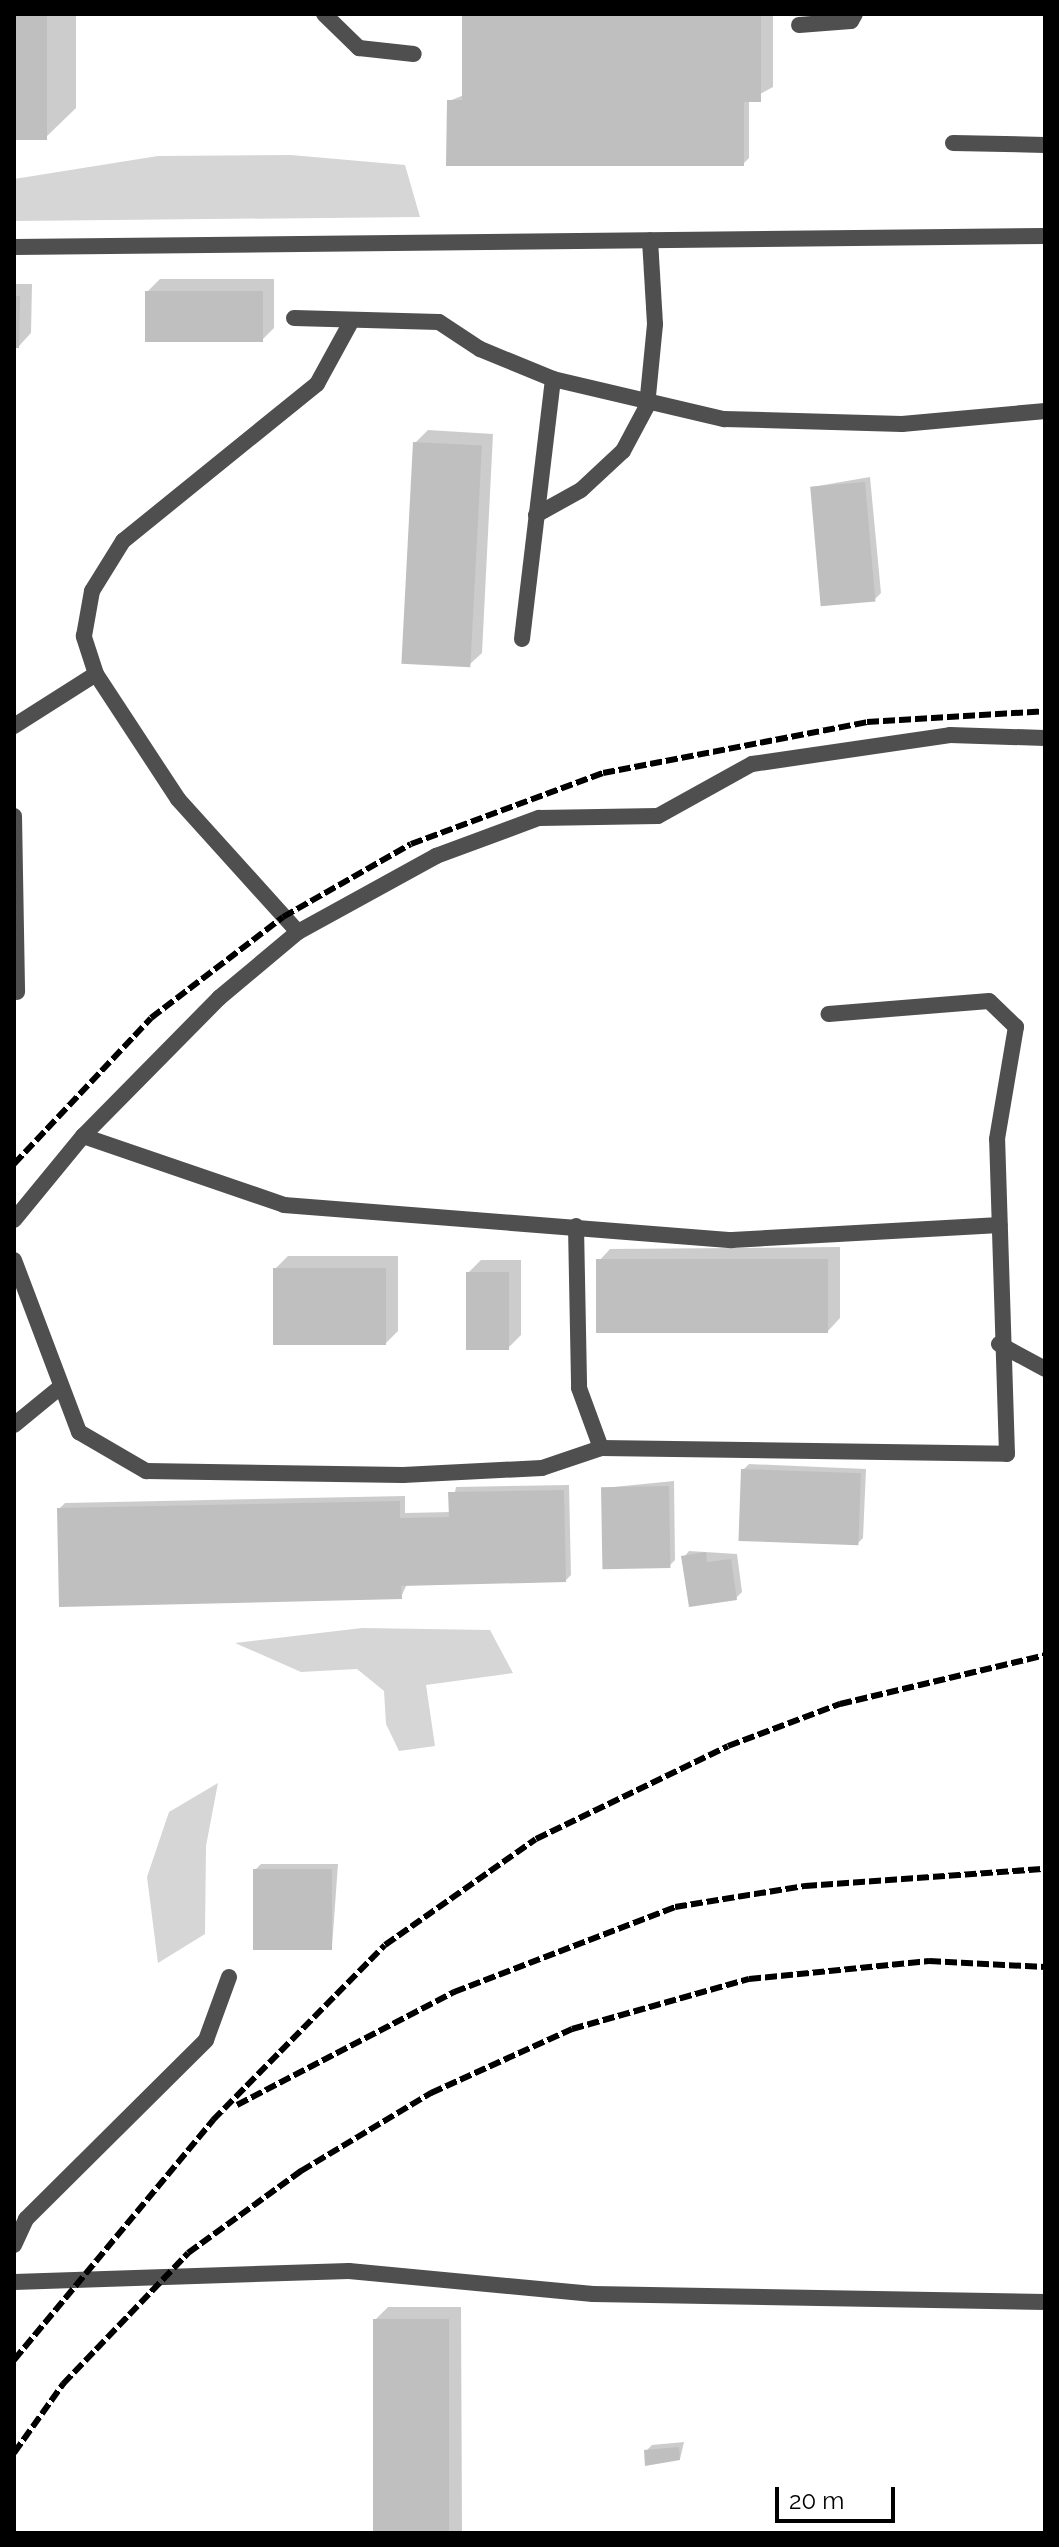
<!DOCTYPE html>
<html>
<head>
<meta charset="utf-8">
<style>
  body { margin:0 }
  #map { position:relative; width:1059px; height:2547px; overflow:hidden; background:#fff; font-family:Raleway,sans-serif }
  div>[style] { position:absolute }
  .green>* { inset:0; background:#d6d6d6 }
  .shadow>* { inset:0; background:#0003 }
  .building>* { inset:0; background:#bfbfbf; transform-origin:0 0 }
  .lane>* { height:16px; margin:-8px; padding:0 8px; transform-origin:8px; border-radius:8px; background:#4f4f4f }
  .street>* { height:16px; margin:-8px; padding:0 8px; transform-origin:8px; border-radius:8px; background:#4f4f4f }
  .rail>* { height:6px; margin-top:-3px; transform-origin:0; background:repeating-linear-gradient(90deg,#000 0 12px,transparent 0 16px) }
  span { translate:-50% -50%; white-space:nowrap; text-align:center; line-height:1.15; -webkit-text-stroke:6px #fff; paint-order:stroke }
  .frame { position:absolute; inset:0; border:16px solid #000; pointer-events:none }
  .scale { position:absolute; left:775px; top:2487px; width:120px; height:36px; box-sizing:border-box; border:4px solid #000; border-top:0; padding-left:10px; font-size:24px; line-height:28px; white-space:nowrap; color:#000; -webkit-text-stroke:6px #fff; paint-order:stroke }
</style>
</head>
<body>
<div id="map">
  <div class="green">
    <div style="clip-path:polygon(291px 155px,405px 165px,420px 217px,14px 221px,14px 179px,158px 156px)"></div>
    <div style="clip-path:polygon(362px 1628px,490px 1630px,513px 1673px,426px 1685px,435px 1746px,399px 1751px,386px 1724px,384px 1691px,357px 1669px,301px 1672px,235px 1643px)"></div>
    <div style="clip-path:polygon(218px 1783px,206px 1846px,205px 1934px,158px 1963px,147px 1877px,169px 1812px)"></div>
  </div>
  <div class="shadow">
    <div style="clip-path:polygon(14px 14px,76px 14px,76px 108px,45px 138px,14px 138px)"></div>
    <div style="clip-path:polygon(464px 14px,773px 14px,773px 87px,749px 100px,749px 158px,743px 164px,449px 101px,464px 95px)"></div>
    <div style="clip-path:polygon(160px 279px,274px 279px,274px 328px,261px 341px,147px 292px)"></div>
    <div style="clip-path:polygon(14px 284px,32px 284px,31px 333px,19px 346px)"></div>
    <div style="clip-path:polygon(428px 430px,493px 434px,482px 653px,469px 665px,415px 443px)"></div>
    <div style="clip-path:polygon(870px 477px,881px 593px,875px 599px,812px 487px)"></div>
    <div style="clip-path:polygon(840px 1247px,840px 1318px,828px 1331px,598px 1262px,610px 1249px)"></div>
    <div style="clip-path:polygon(288px 1256px,398px 1256px,398px 1331px,385px 1344px,275px 1269px)"></div>
    <div style="clip-path:polygon(481px 1260px,521px 1260px,521px 1335px,508px 1348px,468px 1273px)"></div>
    <div style="clip-path:polygon(749px 1464px,866px 1469px,863px 1538px,857px 1544px,743px 1470px)"></div>
    <div style="clip-path:polygon(674px 1481px,675px 1560px,669px 1566px,603px 1488px)"></div>
    <div style="clip-path:polygon(569px 1485px,571px 1575px,565px 1581px,407px 1584px,401px 1597px,59px 1509px,65px 1503px,405px 1496px,405px 1513px,451px 1512px,456px 1487px)"></div>
    <div style="clip-path:polygon(689px 1551px,737px 1554px,742px 1592px,736px 1598px,684px 1557px)"></div>
    <div style="clip-path:polygon(261px 1864px,338px 1864px,332px 1947px,255px 1870px)"></div>
    <div style="clip-path:polygon(388px 2307px,461px 2307px,462px 2533px,376px 2533px,375px 2320px)"></div>
    <div style="clip-path:polygon(684px 2442px,680px 2459px,646px 2451px,652px 2445px)"></div>
  </div>
  <div class="building">
    <div style="left:14px;top:14px;width:33px;height:126px"></div>
    <div style="clip-path:polygon(462px 14px,761px 14px,761px 102px,744px 102px,744px 166px,446px 166px,447px 100px,462px 100px)"></div>
    <div style="left:145px;top:291px;width:118px;height:51px"></div>
    <div style="clip-path:polygon(14px 296px,20px 296px,19px 348px,14px 348px)"></div>
    <div style="left:413px;top:442px;width:69px;height:222px;rotate:3deg"></div>
    <div style="left:865px;top:482px;width:120px;height:55px;rotate:85deg"></div>
    <div style="left:828px;top:1259px;width:74px;height:232px;rotate:90deg"></div>
    <div style="left:273px;top:1268px;width:113px;height:77px"></div>
    <div style="left:466px;top:1272px;width:43px;height:78px"></div>
    <div style="left:741px;top:1469px;width:120px;height:72px;rotate:2deg"></div>
    <div style="left:669px;top:1486px;width:82px;height:68px;rotate:89deg"></div>
    <div style="clip-path:polygon(564px 1490px,566px 1582px,401px 1586px,402px 1599px,59px 1607px,57px 1508px,400px 1501px,400px 1518px,449px 1517px,448px 1492px)"></div>
    <div style="clip-path:polygon(706px 1552px,707px 1562px,731px 1559px,737px 1600px,689px 1607px,681px 1556px)"></div>
    <div style="left:253px;top:1869px;width:79px;height:81px"></div>
    <div style="left:373px;top:2319px;width:76px;height:214px"></div>
    <div style="clip-path:polygon(679px 2447px,680px 2460px,645px 2466px,644px 2450px)"></div>
  </div>
  <div class="lane">
    <div style="left:324px;top:14px;width:49px;rotate:44.2deg"></div>
    <div style="left:359px;top:48px;width:55px;rotate:6.2deg"></div>
    <div style="left:799px;top:25px;width:52px;rotate:-4.4deg"></div>
    <div style="left:851px;top:21px;width:8px;rotate:-60deg"></div>
    <div style="left:953px;top:143px;width:92px;rotate:1.2deg"></div>
    <div style="left:294px;top:318px;width:145px;rotate:1.6deg"></div>
    <div style="left:439px;top:322px;width:49px;rotate:33.4deg"></div>
    <div style="left:480px;top:349px;width:79px;rotate:22.3deg"></div>
    <div style="left:553px;top:379px;width:176px;rotate:13.2deg"></div>
    <div style="left:724px;top:419px;width:178px;rotate:1.6deg"></div>
    <div style="left:902px;top:424px;width:144px;rotate:-5.2deg"></div>
    <div style="left:536px;top:515px;width:51px;rotate:-29.1deg"></div>
    <div style="left:581px;top:490px;width:57px;rotate:-42.9deg"></div>
    <div style="left:623px;top:451px;width:51px;rotate:-61.9deg"></div>
    <div style="left:647px;top:406px;width:82px;rotate:-84.4deg"></div>
    <div style="left:655px;top:324px;width:84px;rotate:-93.4deg"></div>
    <div style="left:522px;top:639px;width:262px;rotate:-83.2deg"></div>
    <div style="left:14px;top:726px;width:97px;rotate:-32.4deg"></div>
    <div style="left:14px;top:816px;width:176px;rotate:89deg"></div>
    <div style="left:298px;top:932px;width:179px;rotate:-132.1deg"></div>
    <div style="left:178px;top:799px;width:149px;rotate:-123.3deg"></div>
    <div style="left:96px;top:674px;width:40px;rotate:-108deg"></div>
    <div style="left:84px;top:636px;width:46px;rotate:-79.9deg"></div>
    <div style="left:92px;top:591px;width:59px;rotate:-58.2deg"></div>
    <div style="left:123px;top:541px;width:250px;rotate:-39deg"></div>
    <div style="left:317px;top:384px;width:73px;rotate:-61.3deg"></div>
    <div style="left:83px;top:1136px;width:213px;rotate:18.9deg"></div>
    <div style="left:284px;top:1205px;width:449px;rotate:4.5deg"></div>
    <div style="left:732px;top:1240px;width:268px;rotate:-3.2deg"></div>
    <div style="left:14px;top:1220px;width:109px;rotate:-50.6deg"></div>
    <div style="left:83px;top:1136px;width:194px;rotate:-45.4deg"></div>
    <div style="left:219px;top:998px;width:103px;rotate:-39.9deg"></div>
    <div style="left:298px;top:932px;width:158px;rotate:-28.8deg"></div>
    <div style="left:436px;top:856px;width:110px;rotate:-20.3deg"></div>
    <div style="left:539px;top:818px;width:119px;rotate:-1deg"></div>
    <div style="left:658px;top:816px;width:107px;rotate:-29deg"></div>
    <div style="left:752px;top:764px;width:200px;rotate:-8.3deg"></div>
    <div style="left:950px;top:735px;width:95px;rotate:1.8deg"></div>
    <div style="left:576px;top:1226px;width:162px;rotate:88.9deg"></div>
    <div style="left:579px;top:1388px;width:64px;rotate:69.9deg"></div>
    <div style="left:14px;top:1260px;width:184px;rotate:69.3deg"></div>
    <div style="left:79px;top:1432px;width:78px;rotate:30.2deg"></div>
    <div style="left:146px;top:1471px;width:257px;rotate:0.9deg"></div>
    <div style="left:403px;top:1475px;width:139px;rotate:-2.9deg"></div>
    <div style="left:542px;top:1468px;width:62px;rotate:-18.7deg"></div>
    <div style="left:601px;top:1448px;width:406px;rotate:0.8deg"></div>
    <div style="left:1007px;top:1454px;width:315px;rotate:-91.8deg"></div>
    <div style="left:997px;top:1139px;width:114px;rotate:-80.4deg"></div>
    <div style="left:1016px;top:1027px;width:37px;rotate:-136deg"></div>
    <div style="left:989px;top:1001px;width:161px;rotate:175.4deg"></div>
    <div style="left:999px;top:1344px;width:52px;rotate:28.5deg"></div>
    <div style="left:14px;top:1425px;width:57px;rotate:-39.3deg"></div>
    <div style="left:14px;top:2245px;width:29px;rotate:-65deg"></div>
    <div style="left:26px;top:2219px;width:254px;rotate:-44.8deg"></div>
    <div style="left:206px;top:2040px;width:67px;rotate:-69.9deg"></div>
    <div style="left:14px;top:2282px;width:335px;rotate:-1.9deg"></div>
    <div style="left:349px;top:2271px;width:245px;rotate:5.4deg"></div>
    <div style="left:593px;top:2294px;width:452px;rotate:1deg"></div>
  </div>
  <div class="street">
    <div style="left:14px;top:247px;width:1031px;rotate:-0.61deg"></div>
  </div>
  <div class="rail">
    <div style="left:14px;top:1164px;width:200px;rotate:-46.8deg"></div>
    <div style="left:151px;top:1018px;width:166px;rotate:-37.4deg"></div>
    <div style="left:283px;top:917px;width:147px;rotate:-29.7deg"></div>
    <div style="left:411px;top:844px;width:205px;rotate:-20.3deg"></div>
    <div style="left:603px;top:773px;width:269px;rotate:-10.9deg"></div>
    <div style="left:867px;top:722px;width:178px;rotate:-3.5deg"></div>
    <div style="left:237px;top:2105px;width:245px;rotate:-27.5deg"></div>
    <div style="left:454px;top:1992px;width:237px;rotate:-21deg"></div>
    <div style="left:675px;top:1907px;width:132px;rotate:-9.2deg"></div>
    <div style="left:805px;top:1886px;width:241px;rotate:-4.1deg"></div>
    <div style="left:14px;top:2360px;width:312px;rotate:-50.3deg"></div>
    <div style="left:213px;top:2120px;width:245px;rotate:-45.5deg"></div>
    <div style="left:385px;top:1945px;width:184px;rotate:-35.1deg"></div>
    <div style="left:536px;top:1839px;width:213px;rotate:-25.8deg"></div>
    <div style="left:728px;top:1746px;width:120px;rotate:-20.6deg"></div>
    <div style="left:840px;top:1704px;width:211px;rotate:-13.4deg"></div>
    <div style="left:14px;top:2453px;width:85px;rotate:-54.6deg"></div>
    <div style="left:63px;top:2384px;width:181px;rotate:-46.3deg"></div>
    <div style="left:188px;top:2253px;width:140px;rotate:-36deg"></div>
    <div style="left:301px;top:2171px;width:152px;rotate:-31deg"></div>
    <div style="left:431px;top:2093px;width:155px;rotate:-24.4deg"></div>
    <div style="left:572px;top:2029px;width:184px;rotate:-15.8deg"></div>
    <div style="left:749px;top:1979px;width:181px;rotate:-5.7deg"></div>
    <div style="left:929px;top:1961px;width:116px;rotate:3deg"></div>
  </div>
  <div class="frame"></div>
  <div class="scale">20 m</div>
</div>
</body>
</html>
